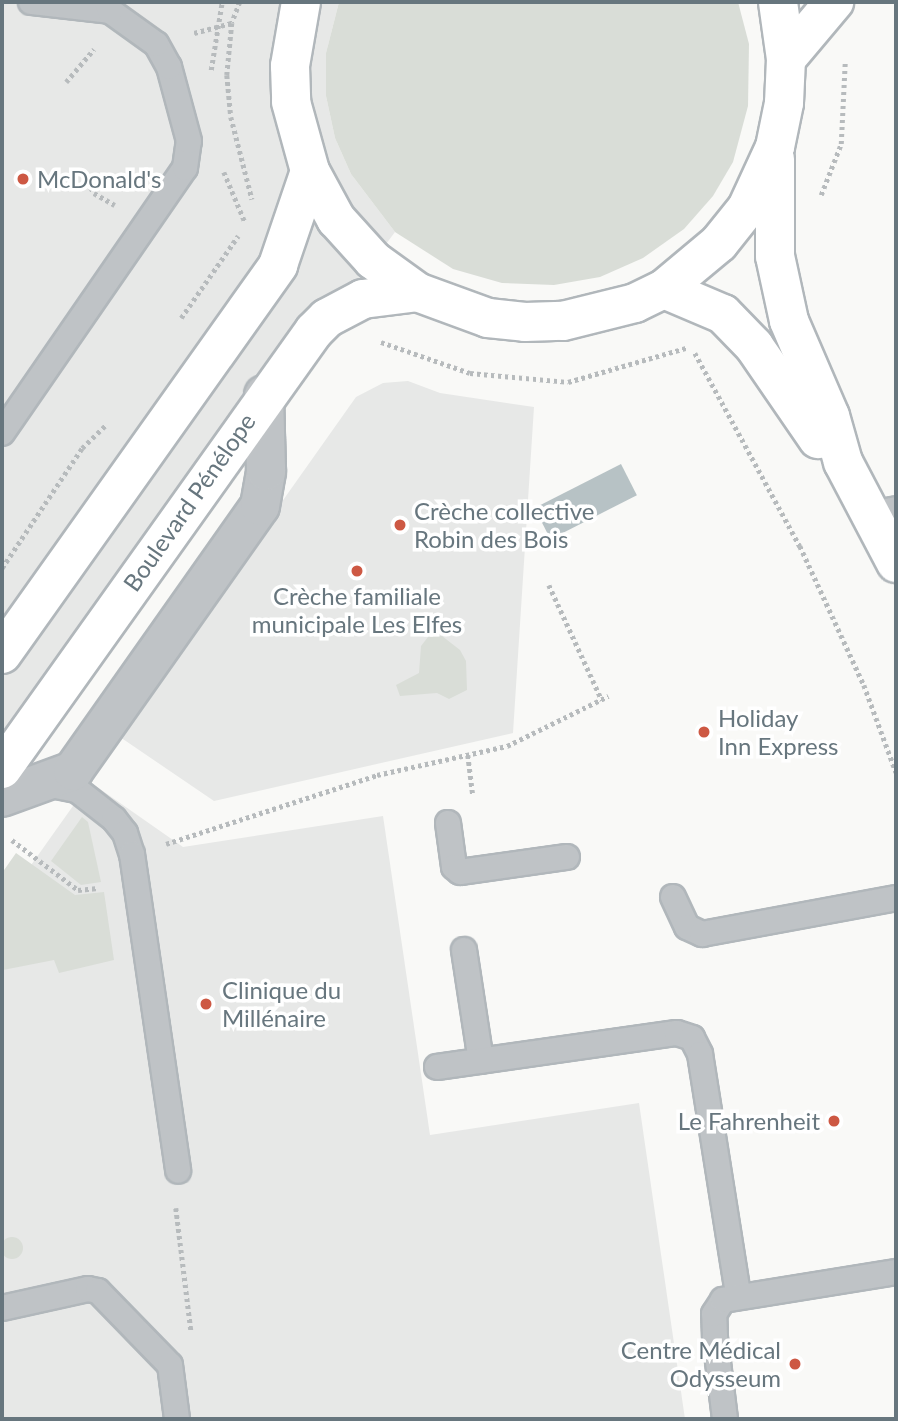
<!DOCTYPE html>
<html>
<head>
<meta charset="utf-8">
<style>
  body { margin:0 }
  #map { position:relative; width:898px; height:1421px; overflow:hidden; background:#f9f9f7; font-family:Lato,sans-serif }
  div>[style] { position:absolute }
  .built>* { inset:0; background:#e7e8e7 }
  .green>* { inset:0; background:#d9ddd7 }
  .round { border-radius:50% }
  .water>* { inset:0; background:#b7c2c5; transform-origin:0 0 }
  .path>* { height:4.5px; margin-top:-2.25px; transform-origin:0; background:repeating-linear-gradient(90deg,#b7bbbd 0 3.5px,transparent 0 7px) }
  .roads { filter:drop-shadow(2px 0 #b1b7bb) drop-shadow(-2px 0 #b1b7bb) drop-shadow(0 2px #b1b7bb) drop-shadow(0 -2px #b1b7bb) }
  .lane>* { height:24px; margin:-12px; padding:0 12px; transform-origin:12px; border-radius:12px; background:#bfc3c6 }
  .street>* { height:38px; margin:-19px; padding:0 19px; transform-origin:19px; border-radius:19px; background:#bfc3c6 }
  .secondary>* { height:38px; margin:-19px; padding:0 19px; transform-origin:19px; border-radius:19px; background:#fff }
  .dots>* { width:19px; height:19px; translate:-50% -50%; box-sizing:border-box; border:4px solid #fff; border-radius:50% }
  span { translate:-50% -50%; white-space:nowrap; text-align:center; line-height:1.15; -webkit-text-stroke:7px #fff; paint-order:stroke }
  .poi-label { font-size:24px; color:#67767e }
  .left { translate:0 -50%; text-align:left }
  .right { translate:-100% -50%; text-align:right }
  .street-label { font-size:24px; color:#67767e }
  .frame { position:absolute; inset:0; border:4px solid #67767e; pointer-events:none }
</style>
</head>
<body>
<div id="map">
  <div class="built">
    <div style="clip-path:polygon(2px 2px,339px 2px,326px 53px,326px 96px,335px 138px,351px 174px,395px 232px,2px 756px)"></div>
    <div style="clip-path:polygon(408px 381px,440px 393px,534px 407px,513px 733px,214px 801px,117px 735px,356px 397px,383px 383px)"></div>
    <div style="clip-path:polygon(90px 782px,183px 847px,383px 816px,430px 1135px,639px 1103px,685px 1419px,2px 1419px,2px 906px)"></div>
  </div>
  <div class="green">
    <div style="clip-path:polygon(339px 2px,738px 2px,749px 44px,748px 106px,733px 162px,713px 196px,684px 229px,643px 258px,600px 277px,554px 285px,502px 283px,453px 269px,395px 232px,351px 174px,335px 138px,326px 96px,326px 53px)"></div>
    <div style="clip-path:polygon(442px 636px,460px 650px,466px 661px,467px 690px,449px 699px,437px 693px,400px 696px,396px 685px,419px 673px,421px 646px,428px 637px)"></div>
    <div style="clip-path:polygon(82px 817px,88px 822px,101px 882px,81px 885px,51px 861px)"></div>
    <div style="clip-path:polygon(16px 853px,75px 895px,104px 892px,114px 960px,59px 973px,54px 960px,3px 970px,2px 979px,2px 873px)"></div>
    <div class="round" style="left:1px;top:1237px;width:22px;height:22px"></div>
  </div>
  <div class="water">
    <div style="left:621px;top:464px;width:35px;height:97px;rotate:63deg"></div>
  </div>
  <div class="path">
    <div style="left:240px;top:2px;width:22px;rotate:111deg"></div>
    <div style="left:232px;top:23px;width:52px;rotate:95.5deg"></div>
    <div style="left:227px;top:75px;width:42px;rotate:84.6deg"></div>
    <div style="left:231px;top:117px;width:85px;rotate:75.6deg"></div>
    <div style="left:194px;top:33px;width:39px;rotate:-15deg"></div>
    <div style="left:211px;top:70px;width:69px;rotate:-80.8deg"></div>
    <div style="left:66px;top:82px;width:43px;rotate:-49.7deg"></div>
    <div style="left:224px;top:172px;width:54px;rotate:67.2deg"></div>
    <div style="left:84px;top:175px;width:21px;rotate:61deg"></div>
    <div style="left:94px;top:193px;width:24px;rotate:30deg"></div>
    <div style="left:821px;top:195px;width:55px;rotate:-68.6deg"></div>
    <div style="left:841px;top:144px;width:83px;rotate:-87.2deg"></div>
    <div style="left:181px;top:318px;width:100px;rotate:-55.2deg"></div>
    <div style="left:381px;top:342px;width:94px;rotate:19.2deg"></div>
    <div style="left:470px;top:373px;width:98px;rotate:5.2deg"></div>
    <div style="left:568px;top:382px;width:123px;rotate:-16.1deg"></div>
    <div style="left:695px;top:353px;width:220px;rotate:61.5deg"></div>
    <div style="left:800px;top:546px;width:153px;rotate:65.3deg"></div>
    <div style="left:864px;top:685px;width:93px;rotate:69.8deg"></div>
    <div style="left:2px;top:568px;width:144px;rotate:-56.3deg"></div>
    <div style="left:82px;top:448px;width:33px;rotate:-44deg"></div>
    <div style="left:549px;top:585px;width:127px;rotate:65.3deg"></div>
    <div style="left:468px;top:755px;width:41px;rotate:83deg"></div>
    <div style="left:12px;top:840px;width:83px;rotate:37.1deg"></div>
    <div style="left:78px;top:890px;width:20px;rotate:-6deg"></div>
    <div style="left:166px;top:844px;width:222px;rotate:-18.1deg"></div>
    <div style="left:377px;top:775px;width:133px;rotate:-12.6deg"></div>
    <div style="left:507px;top:746px;width:113px;rotate:-26.3deg"></div>
    <div style="left:176px;top:1208px;width:124px;rotate:83deg"></div>
  </div>
  <div class="roads">
    <div class="lane">
      <div style="left:31px;top:2px;width:80px;rotate:6.5deg"></div>
      <div style="left:2px;top:433px;width:322px;rotate:-55.4deg"></div>
      <div style="left:185px;top:168px;width:27px;rotate:-82deg"></div>
      <div style="left:189px;top:141px;width:77px;rotate:-105.1deg"></div>
      <div style="left:169px;top:67px;width:26px;rotate:-119deg"></div>
      <div style="left:156px;top:44px;width:57px;rotate:-144.3deg"></div>
      <div style="left:110px;top:11px;width:9px;rotate:-108deg"></div>
      <div style="left:871px;top:514px;width:25px;rotate:-11deg"></div>
      <div style="left:46px;top:784px;width:32px;rotate:11deg"></div>
      <div style="left:77px;top:790px;width:47px;rotate:38.1deg"></div>
      <div style="left:114px;top:819px;width:18px;rotate:52deg"></div>
      <div style="left:125px;top:833px;width:22px;rotate:72deg"></div>
      <div style="left:132px;top:854px;width:320px;rotate:81.7deg"></div>
      <div style="left:448px;top:823px;width:44px;rotate:82.2deg"></div>
      <div style="left:454px;top:867px;width:8px;rotate:40deg"></div>
      <div style="left:460px;top:872px;width:108px;rotate:-8deg"></div>
      <div style="left:673px;top:897px;width:33px;rotate:65deg"></div>
      <div style="left:687px;top:927px;width:17px;rotate:25deg"></div>
      <div style="left:702px;top:934px;width:197px;rotate:-10.5deg"></div>
      <div style="left:464px;top:950px;width:112px;rotate:81.3deg"></div>
      <div style="left:437px;top:1067px;width:242px;rotate:-8.1deg"></div>
      <div style="left:677px;top:1033px;width:16px;rotate:18deg"></div>
      <div style="left:692px;top:1038px;width:18px;rotate:63deg"></div>
      <div style="left:700px;top:1054px;width:244px;rotate:81deg"></div>
      <div style="left:2px;top:1308px;width:88px;rotate:-12.5deg"></div>
      <div style="left:88px;top:1289px;width:10px;rotate:11deg"></div>
      <div style="left:98px;top:1291px;width:103px;rotate:45.8deg"></div>
      <div style="left:170px;top:1365px;width:54px;rotate:82.6deg"></div>
      <div style="left:725px;top:1419px;width:83px;rotate:-97deg"></div>
      <div style="left:715px;top:1337px;width:23px;rotate:-92deg"></div>
      <div style="left:714px;top:1314px;width:17px;rotate:-57deg"></div>
      <div style="left:723px;top:1300px;width:175px;rotate:-9.2deg"></div>
    </div>
    <div class="street">
      <div style="left:2px;top:797px;width:76px;rotate:-20.1deg"></div>
      <div style="left:73px;top:771px;width:324px;rotate:-54.8deg"></div>
      <div style="left:260px;top:506px;width:36px;rotate:-80deg"></div>
      <div style="left:266px;top:471px;width:76px;rotate:-91.5deg"></div>
    </div>
    <div class="secondary">
      <div style="left:301px;top:2px;width:65px;rotate:99.8deg"></div>
      <div style="left:290px;top:66px;width:36px;rotate:88deg"></div>
      <div style="left:291px;top:102px;width:72px;rotate:74.6deg"></div>
      <div style="left:310px;top:171px;width:55px;rotate:61.6deg"></div>
      <div style="left:336px;top:219px;width:55px;rotate:47.9deg"></div>
      <div style="left:373px;top:260px;width:54px;rotate:36deg"></div>
      <div style="left:417px;top:292px;width:76px;rotate:20.1deg"></div>
      <div style="left:488px;top:318px;width:37px;rotate:6deg"></div>
      <div style="left:525px;top:322px;width:38px;rotate:-2deg"></div>
      <div style="left:563px;top:321px;width:74px;rotate:-14deg"></div>
      <div style="left:635px;top:303px;width:32px;rotate:-26deg"></div>
      <div style="left:664px;top:289px;width:72px;rotate:-39.9deg"></div>
      <div style="left:719px;top:243px;width:45px;rotate:-51.3deg"></div>
      <div style="left:747px;top:208px;width:67px;rotate:-65.3deg"></div>
      <div style="left:775px;top:147px;width:45px;rotate:-78.4deg"></div>
      <div style="left:784px;top:103px;width:44px;rotate:-87.4deg"></div>
      <div style="left:786px;top:59px;width:58px;rotate:-98deg"></div>
      <div style="left:786px;top:59px;width:75px;rotate:-49.9deg"></div>
      <div style="left:775px;top:159px;width:97px;rotate:90deg"></div>
      <div style="left:775px;top:256px;width:66px;rotate:77.8deg"></div>
      <div style="left:789px;top:321px;width:103px;rotate:66.7deg"></div>
      <div style="left:830px;top:416px;width:48px;rotate:74.2deg"></div>
      <div style="left:843px;top:462px;width:114px;rotate:62.3deg"></div>
      <div style="left:664px;top:289px;width:64px;rotate:23deg"></div>
      <div style="left:723px;top:314px;width:45px;rotate:45.9deg"></div>
      <div style="left:754px;top:346px;width:113px;rotate:55.5deg"></div>
      <div style="left:2px;top:654px;width:477px;rotate:-54.6deg"></div>
      <div style="left:278px;top:265px;width:99px;rotate:-71.2deg"></div>
      <div style="left:2px;top:769px;width:538px;rotate:-54.54deg"></div>
      <div style="left:314px;top:331px;width:18px;rotate:-45deg"></div>
      <div style="left:327px;top:318px;width:41px;rotate:-27.8deg"></div>
      <div style="left:363px;top:299px;width:54px;rotate:-7.4deg"></div>
    </div>
  </div>
  <div class="dots">
    <div style="left:23px;top:179px;background:#cd5843"></div>
    <div style="left:400px;top:525px;background:#cd5843"></div>
    <div style="left:357px;top:571px;background:#cd5843"></div>
    <div style="left:704px;top:732px;background:#cd5843"></div>
    <div style="left:206px;top:1004px;background:#cd5843"></div>
    <div style="left:834px;top:1121px;background:#cd5843"></div>
    <div style="left:795px;top:1364px;background:#cd5843"></div>
  </div>
  <div class="poi-label">
    <span class="left" style="left:37px;top:179px">McDonald's</span>
    <span class="left" style="left:414px;top:525px">Crèche collective<br>Robin des Bois</span>
    <span style="left:357px;top:610px">Crèche familiale<br>municipale Les Elfes</span>
    <span class="left" style="left:718px;top:732px">Holiday<br>Inn Express</span>
    <span class="left" style="left:222px;top:1004px">Clinique du<br>Millénaire</span>
    <span class="right" style="left:820px;top:1121px">Le Fahrenheit</span>
    <span class="right" style="left:781px;top:1364px">Centre Médical<br>Odysseum</span>
  </div>
  <div class="street-label">
    <span style="left:189px;top:502px;rotate:-55deg">Boulevard Pénélope</span>
  </div>
  <div class="frame"></div>
</div>
</body>
</html>
